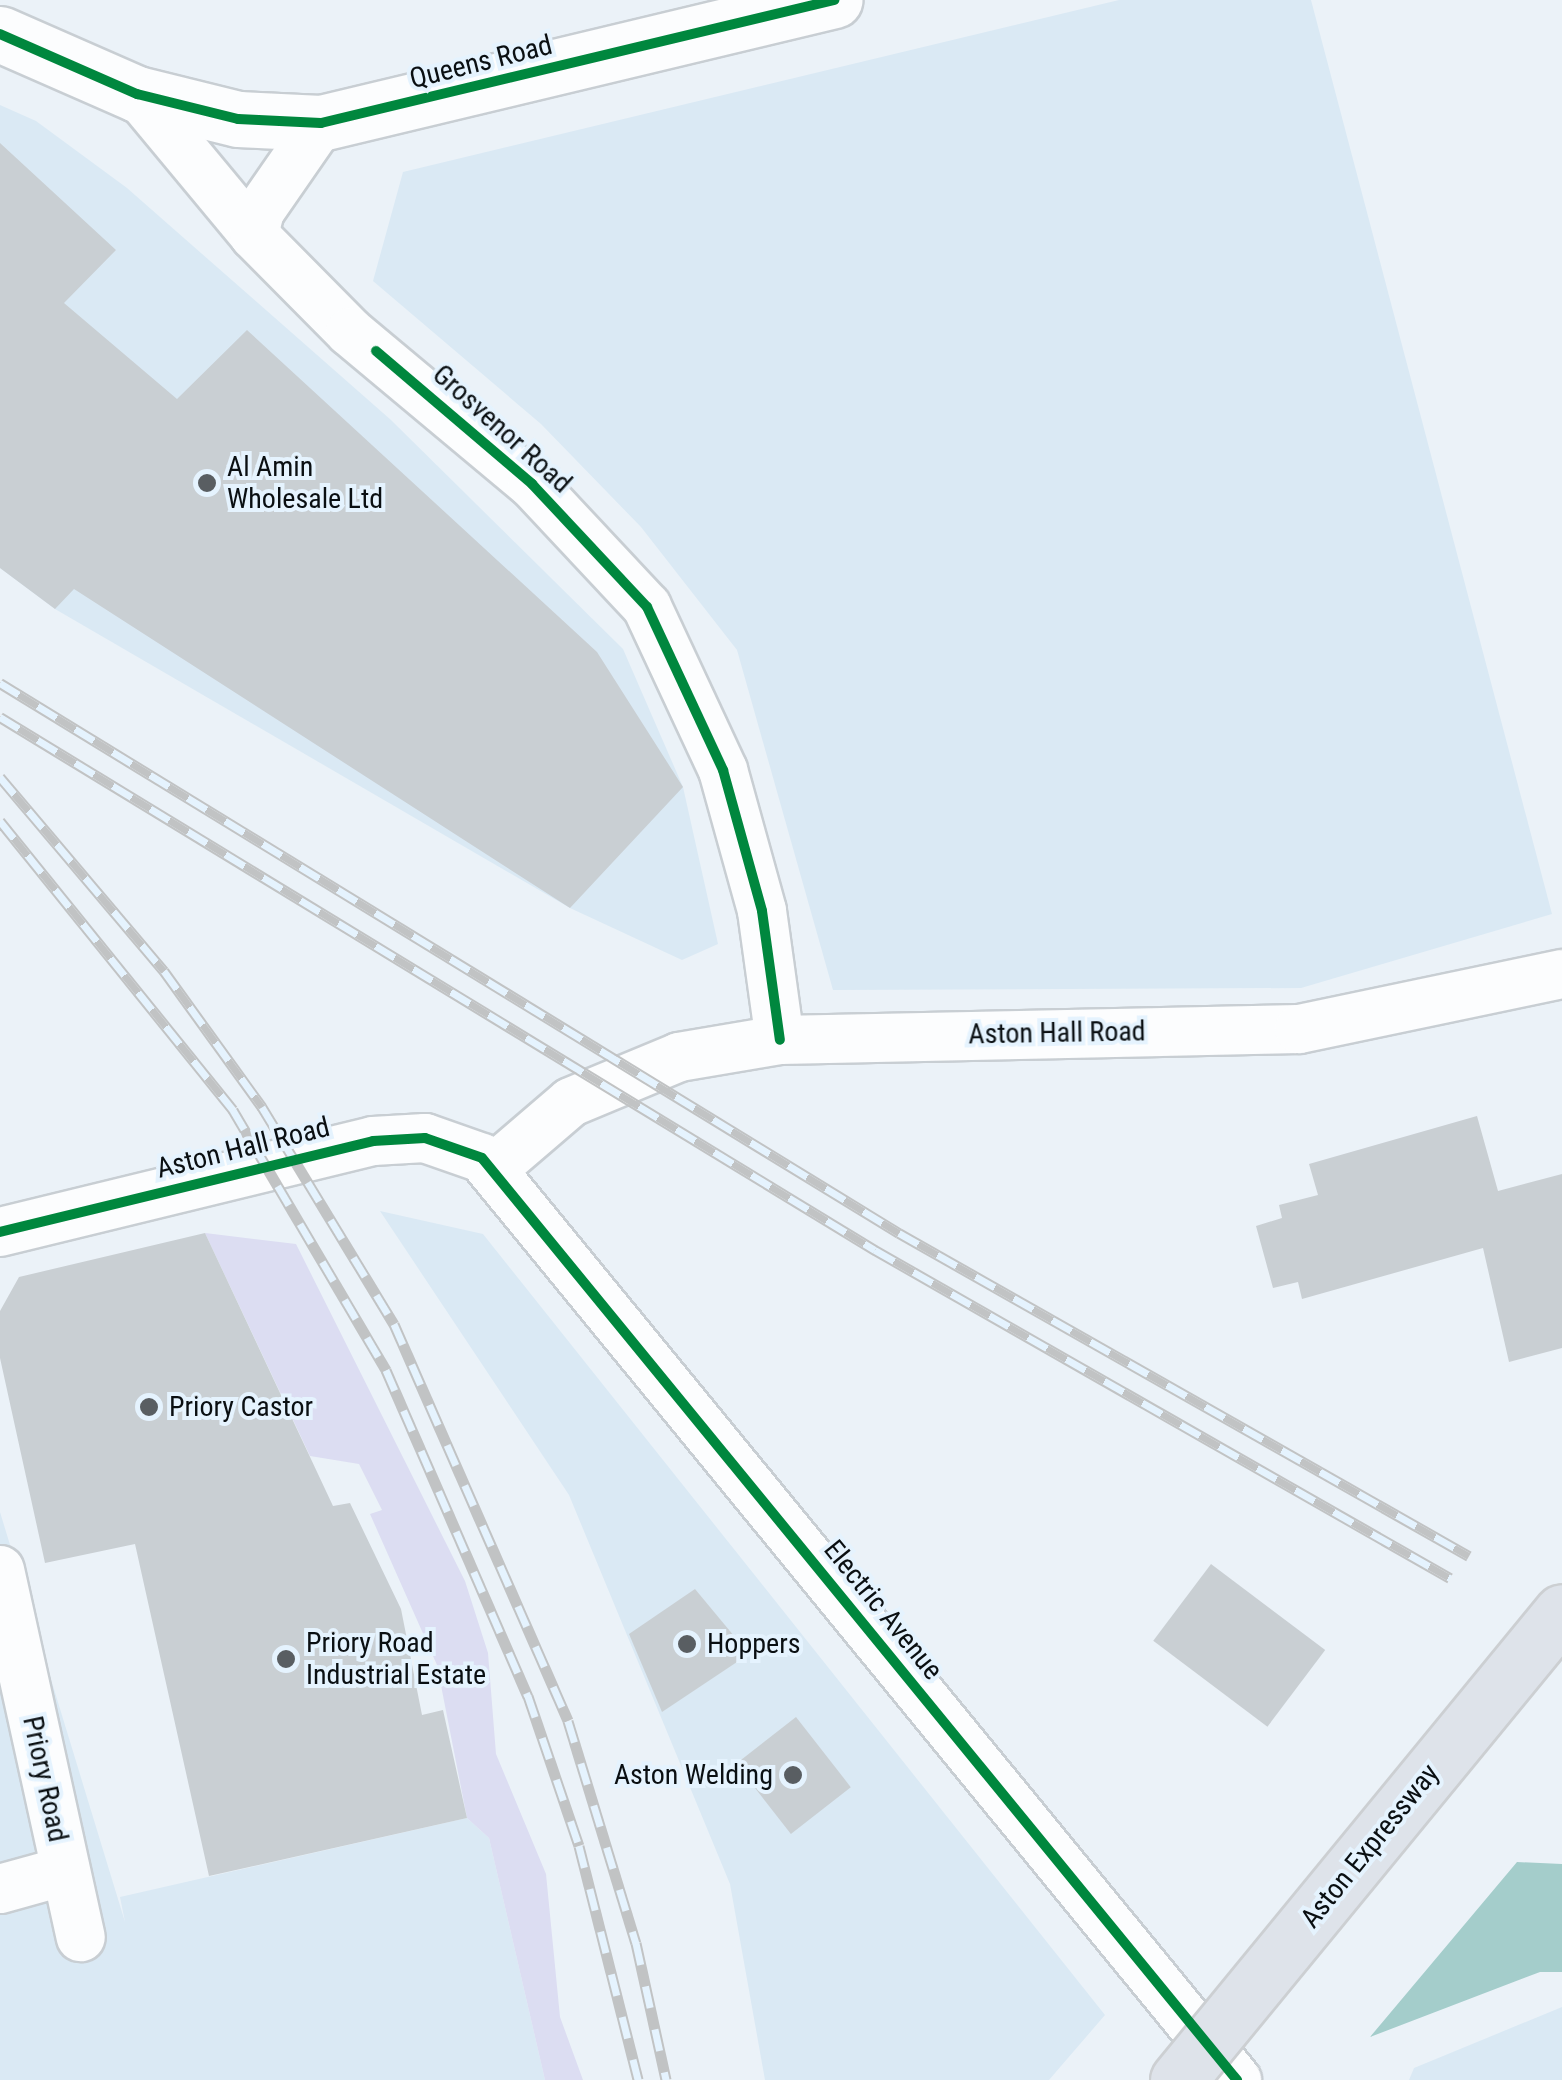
<!DOCTYPE html>
<html>
<head>
<meta charset="utf-8">
<style>
  body { margin:0 }
  #map { position:relative; width:1562px; height:2080px; overflow:hidden; background:#ebf2f8; font-family:"Roboto Condensed",sans-serif }
  div>[style] { position:absolute }
  .built>* { inset:0; background:#dae9f4 }
  .green>* { inset:0; background:#dcddf2 }
  .water>* { inset:0; background:#a4cdcb }
  .building>* { inset:0; background:#c9cfd3; transform-origin:0 0 }
  .roads { filter:drop-shadow(2px 0 #c8ced3) drop-shadow(-2px 0 #c8ced3) drop-shadow(0 2px #c8ced3) drop-shadow(0 -2px #c8ced3) }
  .street>* { height:48px; margin:-24px; padding:0 24px; transform-origin:24px; border-radius:24px; background:#fcfdfe }
  .secondary>* { height:55px; margin:-27.5px; padding:0 27.5px; transform-origin:27.5px; border-radius:27.5px; background:#fcfdfe }
  .rail>* { height:11px; margin-top:-5.5px; transform-origin:0; background:repeating-linear-gradient(90deg,#e5f3fe 0 22px,#c1c3c4 0 44px); box-sizing:border-box; border-block:2px solid #c1c3c4 }
  .bridges { filter:drop-shadow(2px 0 #cccfd2) drop-shadow(-2px 0 #cccfd2) drop-shadow(0 2px #cccfd2) drop-shadow(0 -2px #cccfd2) }
  .highway-bridge>* { height:55px; margin:-27.5px; padding:0 27.5px; transform-origin:27.5px; border-radius:27.5px; background:#dee3ea }
  .cycleway>* { height:10px; margin:-5px; padding:0 5px; transform-origin:5px; border-radius:5px; background:#00873e }
  .dots>* { width:28px; height:28px; translate:-50% -50%; box-sizing:border-box; border:5px solid #e5f3fe; border-radius:50% }
  span { translate:-50% -50%; white-space:nowrap; text-align:center; line-height:1.15; -webkit-text-stroke:8px #e5f3fe; paint-order:stroke }
  .street-label { font-size:28px; color:#0a0f12 }
  .poi-label { font-size:28px; color:#0a0f12 }
  .left { translate:0 -50%; text-align:left }
  .right { translate:-100% -50%; text-align:right }
</style>
</head>
<body>
<div id="map">
  <div class="built">
    <div style="clip-path:polygon(1119px 0,1311px 0,1552px 914px,1301px 988px,833px 990px,737px 650px,641px 527px,541px 424px,373px 281px,403px 172px)"></div>
    <div style="clip-path:polygon(0 105px,36px 121px,127px 188px,391px 420px,623px 649px,683px 787px,718px 944px,682px 960px,570px 908px,55px 609px,0 568px)"></div>
    <div style="clip-path:polygon(380px 1211px,483px 1234px,1105px 2015px,1049px 2080px,765px 2080px,730px 1884px,569px 1495px)"></div>
    <div style="clip-path:polygon(0 1512px,125px 1922px,120px 1897px,467px 1818px,489px 1838px,545px 2080px,0 2080px)"></div>
    <div style="clip-path:polygon(1562px 2007px,1562px 2080px,1409px 2080px,1414px 2068px)"></div>
  </div>
  <div class="green">
    <div style="clip-path:polygon(205px 1233px,296px 1244px,465px 1581px,488px 1653px,496px 1754px,546px 1874px,560px 2017px,583px 2080px,545px 2080px,489px 1838px,467px 1818px,437px 1665px,370px 1514px,382px 1510px,359px 1464px,310px 1456px)"></div>
  </div>
  <div class="water">
    <div style="clip-path:polygon(1517px 1862px,1562px 1864px,1562px 1972px,1540px 1972px,1370px 2037px)"></div>
  </div>
  <div class="building">
    <div style="clip-path:polygon(0 143px,116px 250px,64px 303px,177px 399px,247px 330px,597px 652px,683px 787px,570px 908px,74px 589px,55px 609px,0 568px)"></div>
    <div style="clip-path:polygon(1477px 1116px,1498px 1191px,1562px 1174px,1562px 1348px,1509px 1362px,1483px 1248px,1302px 1299px,1298px 1282px,1273px 1288px,1256px 1226px,1282px 1218px,1279px 1205px,1318px 1195px,1309px 1164px)"></div>
    <div style="clip-path:polygon(205px 1233px,333px 1506px,350px 1503px,401px 1609px,422px 1715px,443px 1710px,467px 1818px,209px 1876px,135px 1544px,45px 1563px,0 1358px,0 1311px,19px 1277px)"></div>
    <div style="left:1211px;top:1564px;width:143px;height:96px;rotate:37deg"></div>
    <div style="clip-path:polygon(695px 1589px,749px 1654px,662px 1712px,629px 1634px)"></div>
    <div style="left:796px;top:1717px;width:89px;height:76px;rotate:52deg"></div>
  </div>
  <div class="roads">
    <div class="street">
      <div style="left:137px;top:94px;width:183px;rotate:50.3deg"></div>
      <div style="left:254px;top:235px;width:136px;rotate:45.3deg"></div>
      <div style="left:350px;top:332px;width:237px;rotate:39.9deg"></div>
      <div style="left:532px;top:484px;width:168px;rotate:46.9deg"></div>
      <div style="left:647px;top:607px;width:180px;rotate:65deg"></div>
      <div style="left:723px;top:770px;width:146px;rotate:74.5deg"></div>
      <div style="left:762px;top:911px;width:130px;rotate:82.1deg"></div>
      <div style="left:254px;top:235px;width:25px;rotate:-76deg"></div>
      <div style="left:260px;top:211px;width:107px;rotate:-55.3deg"></div>
      <div style="left:494px;top:1168px;width:101px;rotate:-40.6deg"></div>
      <div style="left:571px;top:1102px;width:117px;rotate:-22.6deg"></div>
      <div style="left:679px;top:1057px;width:102px;rotate:-9.6deg"></div>
      <div style="left:780px;top:1040px;width:519px;rotate:-1.21deg"></div>
      <div style="left:1299px;top:1029px;width:269px;rotate:-11.8deg"></div>
      <div style="left:0;top:1232px;width:384px;rotate:-13.7deg"></div>
      <div style="left:373px;top:1141px;width:52px;rotate:-3.3deg"></div>
      <div style="left:425px;top:1138px;width:60px;rotate:19.3deg"></div>
      <div style="left:482px;top:1158px;width:1192px;rotate:50.69deg"></div>
      <div style="left:0;top:1570px;width:376px;rotate:77.6deg"></div>
      <div style="left:0;top:1889px;width:67px;rotate:-15.5deg"></div>
    </div>
    <div class="secondary">
      <div style="left:0;top:34px;width:150px;rotate:23.7deg"></div>
      <div style="left:137px;top:94px;width:104px;rotate:13.9deg"></div>
      <div style="left:238px;top:119px;width:83px;rotate:2.8deg"></div>
      <div style="left:321px;top:123px;width:528px;rotate:-13.48deg"></div>
    </div>
  </div>
  <div class="rail">
    <div style="left:0;top:683px;width:1054px;rotate:31.46deg"></div>
    <div style="left:899px;top:1233px;width:655px;rotate:29.54deg"></div>
    <div style="left:0;top:717px;width:1025px;rotate:31.35deg"></div>
    <div style="left:875px;top:1250px;width:662px;rotate:29.7deg"></div>
    <div style="left:0;top:777px;width:254px;rotate:49.8deg"></div>
    <div style="left:164px;top:971px;width:168px;rotate:54.2deg"></div>
    <div style="left:262px;top:1107px;width:254px;rotate:58.7deg"></div>
    <div style="left:394px;top:1324px;width:433px;rotate:66.3deg"></div>
    <div style="left:568px;top:1721px;width:232px;rotate:73deg"></div>
    <div style="left:636px;top:1943px;width:140px;rotate:77.6deg"></div>
    <div style="left:0;top:821px;width:371px;rotate:51.1deg"></div>
    <div style="left:233px;top:1110px;width:302px;rotate:59.5deg"></div>
    <div style="left:386px;top:1370px;width:356px;rotate:66.5deg"></div>
    <div style="left:528px;top:1696px;width:158px;rotate:71.2deg"></div>
    <div style="left:579px;top:1846px;width:241px;rotate:75.8deg"></div>
  </div>
  <div class="bridges">
    <div class="highway-bridge">
      <div style="left:1178px;top:2080px;width:605px;rotate:-50.63deg"></div>
    </div>
  </div>
  <div class="cycleway">
    <div style="left:0;top:34px;width:150px;rotate:23.7deg"></div>
    <div style="left:137px;top:94px;width:104px;rotate:13.9deg"></div>
    <div style="left:238px;top:119px;width:83px;rotate:2.8deg"></div>
    <div style="left:321px;top:123px;width:528px;rotate:-13.48deg"></div>
    <div style="left:376px;top:351px;width:205px;rotate:40.4deg"></div>
    <div style="left:532px;top:484px;width:168px;rotate:46.9deg"></div>
    <div style="left:647px;top:607px;width:180px;rotate:65deg"></div>
    <div style="left:723px;top:770px;width:146px;rotate:74.5deg"></div>
    <div style="left:762px;top:911px;width:130px;rotate:82.1deg"></div>
    <div style="left:0;top:1232px;width:384px;rotate:-13.7deg"></div>
    <div style="left:373px;top:1141px;width:52px;rotate:-3.3deg"></div>
    <div style="left:425px;top:1138px;width:60px;rotate:19.3deg"></div>
    <div style="left:482px;top:1158px;width:1192px;rotate:50.69deg"></div>
  </div>
  <div class="dots">
    <div style="left:207px;top:483px;background:#595e62"></div>
    <div style="left:149px;top:1407px;background:#595e62"></div>
    <div style="left:687px;top:1644px;background:#595e62"></div>
    <div style="left:286px;top:1659px;background:#595e62"></div>
    <div style="left:793px;top:1775px;background:#595e62"></div>
  </div>
  <div class="street-label">
    <span style="left:481px;top:62px;rotate:-14deg">Queens Road</span>
    <span style="left:502px;top:429px;rotate:42deg">Grosvenor Road</span>
    <span style="left:1057px;top:1033px;rotate:-1deg">Aston Hall Road</span>
    <span style="left:243px;top:1148px;rotate:-14deg">Aston Hall Road</span>
    <span style="left:883px;top:1610px;rotate:51deg">Electric Avenue</span>
    <span style="left:45px;top:1779px;rotate:78deg">Priory Road</span>
    <span style="left:1370px;top:1846px;rotate:-51deg">Aston Expressway</span>
  </div>
  <div class="poi-label">
    <span class="left" style="left:227px;top:483px">Al Amin<br>Wholesale Ltd</span>
    <span class="left" style="left:169px;top:1407px">Priory Castor</span>
    <span class="left" style="left:306px;top:1659px">Priory Road<br>Industrial Estate</span>
    <span class="left" style="left:707px;top:1644px">Hoppers</span>
    <span class="right" style="left:773px;top:1775px">Aston Welding</span>
  </div>
</div>
</body>
</html>
